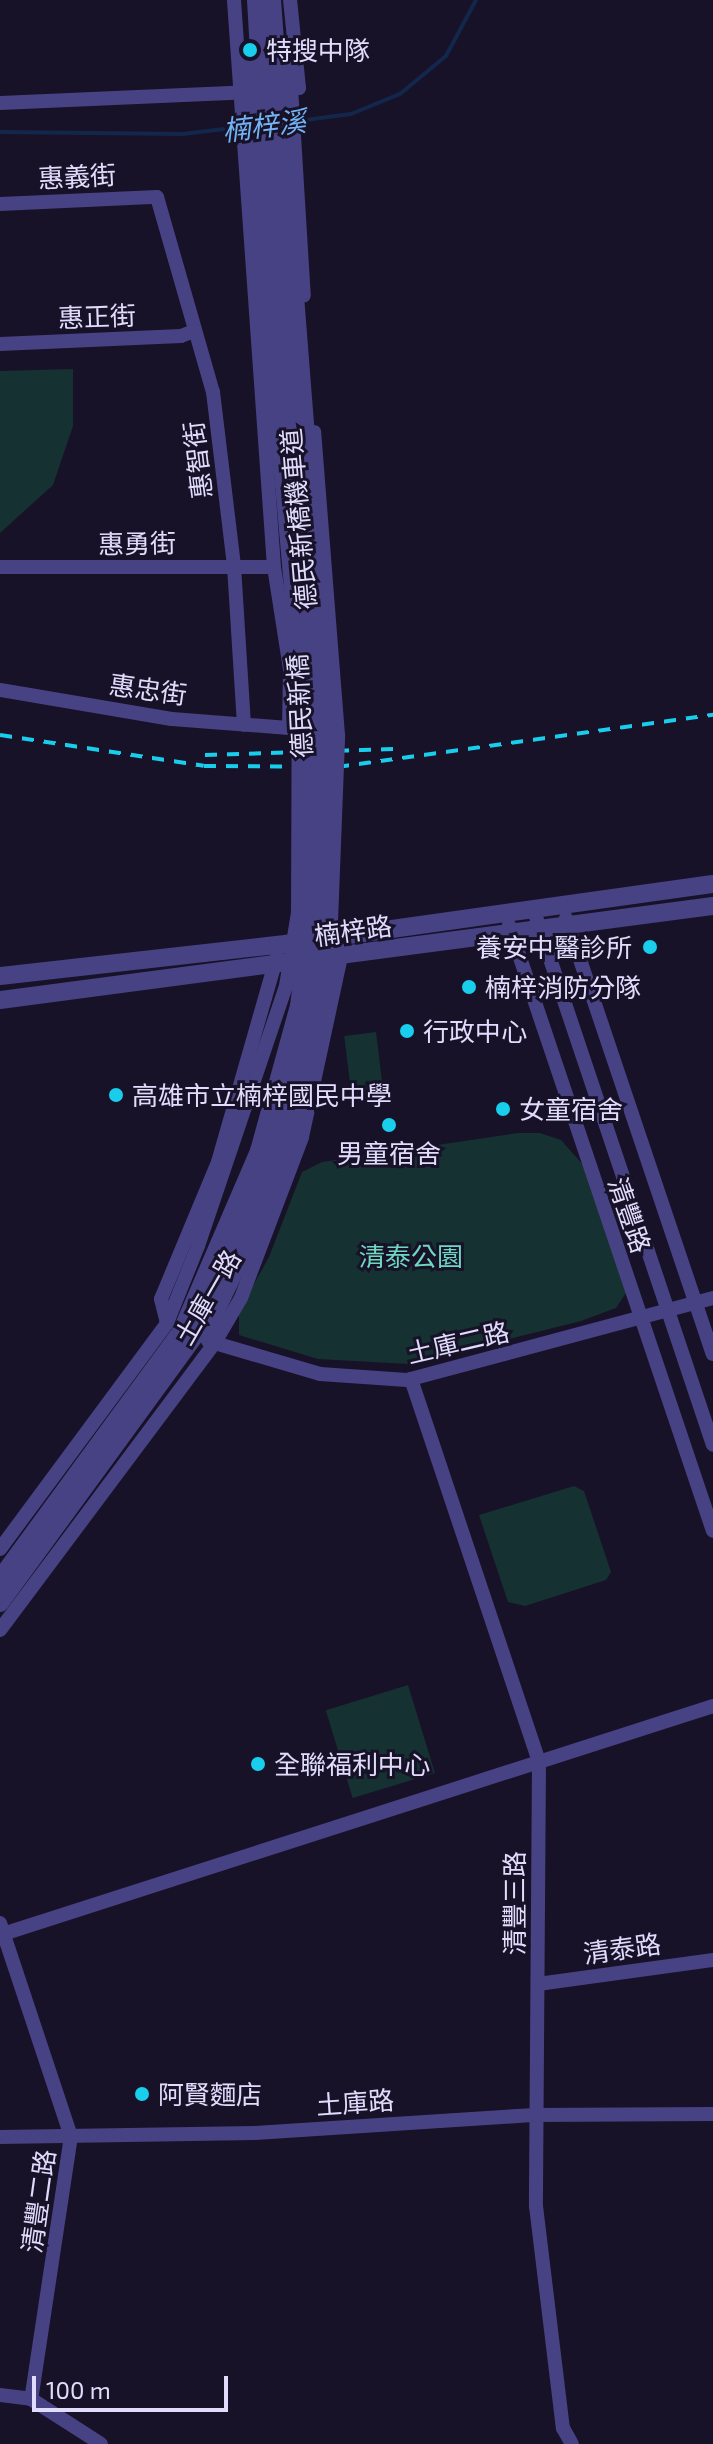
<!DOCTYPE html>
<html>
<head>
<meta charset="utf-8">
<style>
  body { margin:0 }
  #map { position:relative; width:713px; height:2444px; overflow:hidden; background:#171228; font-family:"Exo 2","Noto Sans TC",sans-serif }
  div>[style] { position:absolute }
  .green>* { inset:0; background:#163131; transform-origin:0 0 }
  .stream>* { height:4px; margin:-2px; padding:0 2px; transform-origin:2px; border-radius:2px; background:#13264b }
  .minor>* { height:14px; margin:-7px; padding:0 7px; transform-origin:7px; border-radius:7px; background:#474283 }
  .tertiary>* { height:18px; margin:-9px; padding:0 9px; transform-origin:9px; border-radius:9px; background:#474283 }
  .rail>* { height:4px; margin-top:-2px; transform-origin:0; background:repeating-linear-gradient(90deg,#18ceec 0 12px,transparent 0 22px) }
  .minor-bridge>* { height:14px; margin:-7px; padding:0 7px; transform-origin:7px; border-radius:7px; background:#474283 }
  .tertiary-bridge>* { height:18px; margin:-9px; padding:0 9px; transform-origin:9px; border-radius:9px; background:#474283 }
  .dots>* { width:22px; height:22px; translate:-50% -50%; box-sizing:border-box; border:4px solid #171228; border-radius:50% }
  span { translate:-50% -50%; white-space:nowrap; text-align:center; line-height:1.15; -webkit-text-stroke:6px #171228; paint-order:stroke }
  .poi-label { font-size:26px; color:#e1dcfc }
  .left { translate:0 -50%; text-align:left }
  .right { translate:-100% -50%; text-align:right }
  .street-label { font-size:26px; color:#e1dcfc }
  .park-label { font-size:26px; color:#6dd7c1 }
  .water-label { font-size:28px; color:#73b3f3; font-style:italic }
  .scale { position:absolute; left:32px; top:2376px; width:196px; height:36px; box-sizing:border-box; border:4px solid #e1dcfc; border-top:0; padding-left:10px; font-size:24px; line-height:28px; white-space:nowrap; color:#e1dcfc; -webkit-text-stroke:6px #171228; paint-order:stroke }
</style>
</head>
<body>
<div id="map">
  <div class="green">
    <div style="clip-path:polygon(73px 369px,73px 426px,53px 485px,0 533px,0 371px)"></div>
    <div style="left:376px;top:1032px;width:60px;height:32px;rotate:83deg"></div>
    <div style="clip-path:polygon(518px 1133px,540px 1133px,561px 1140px,585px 1167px,626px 1293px,616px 1308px,581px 1321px,408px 1364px,318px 1359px,239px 1335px,239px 1311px,269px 1257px,302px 1172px,322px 1162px)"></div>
    <div style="clip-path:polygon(574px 1486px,584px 1491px,611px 1572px,606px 1580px,525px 1606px,508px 1602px,479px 1515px)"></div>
    <div style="left:408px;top:1685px;width:92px;height:86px;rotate:73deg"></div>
  </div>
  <div class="stream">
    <div style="left:298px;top:121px;width:53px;rotate:-7.5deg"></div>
    <div style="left:351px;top:114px;width:53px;rotate:-22.2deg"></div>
    <div style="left:400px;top:94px;width:60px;rotate:-39.6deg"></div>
    <div style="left:446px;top:56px;width:64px;rotate:-61.8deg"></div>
    <div style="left:0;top:132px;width:183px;rotate:0.6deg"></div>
    <div style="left:183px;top:134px;width:58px;rotate:-6.9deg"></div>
  </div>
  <div class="minor">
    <div style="left:280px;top:89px;width:19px;rotate:-3deg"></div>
    <div style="left:299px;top:88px;width:88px;rotate:-95.8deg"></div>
    <div style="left:0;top:103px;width:247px;rotate:-2.5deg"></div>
    <div style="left:0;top:204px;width:157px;rotate:-2.6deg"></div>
    <div style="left:157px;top:197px;width:203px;rotate:74deg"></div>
    <div style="left:213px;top:392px;width:175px;rotate:83.1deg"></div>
    <div style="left:234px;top:566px;width:159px;rotate:86.4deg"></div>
    <div style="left:0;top:344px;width:181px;rotate:-2.5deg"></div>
    <div style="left:181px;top:336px;width:14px;rotate:-21deg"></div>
    <div style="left:0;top:567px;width:274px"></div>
    <div style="left:0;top:690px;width:174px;rotate:9.6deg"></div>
    <div style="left:172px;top:719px;width:117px;rotate:4.4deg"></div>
    <div style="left:289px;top:728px;width:59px;rotate:-89deg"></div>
    <div style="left:290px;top:669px;width:103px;rotate:-98.9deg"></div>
    <div style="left:274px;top:567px;width:568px;rotate:-94.04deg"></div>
    <div style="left:533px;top:908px;width:566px;rotate:71.47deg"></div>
    <div style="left:566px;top:918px;width:460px;rotate:71.4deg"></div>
    <div style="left:509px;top:925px;width:639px;rotate:71.4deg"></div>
    <div style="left:167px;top:1323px;width:25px;rotate:-104deg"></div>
    <div style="left:161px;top:1299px;width:148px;rotate:-67.4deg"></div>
    <div style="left:218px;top:1162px;width:214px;rotate:-74deg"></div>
    <div style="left:208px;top:1341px;width:117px;rotate:16.4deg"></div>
    <div style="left:320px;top:1374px;width:87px;rotate:3.9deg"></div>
    <div style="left:407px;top:1380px;width:317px;rotate:-15deg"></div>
    <div style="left:214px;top:1344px;width:13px;rotate:-103deg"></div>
    <div style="left:211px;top:1331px;width:19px;rotate:-72deg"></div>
    <div style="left:217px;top:1313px;width:70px;rotate:-64.5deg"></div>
    <div style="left:411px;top:1379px;width:403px;rotate:71.5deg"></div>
    <div style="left:539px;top:1761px;width:445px;rotate:90.4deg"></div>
    <div style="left:536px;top:2206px;width:224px;rotate:83.1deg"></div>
    <div style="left:563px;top:2428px;width:18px;rotate:61deg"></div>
    <div style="left:0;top:1549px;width:281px;rotate:-53.5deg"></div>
    <div style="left:167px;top:1323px;width:83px;rotate:-68.1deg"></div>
    <div style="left:0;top:1630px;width:357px;rotate:-53.2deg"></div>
    <div style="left:214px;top:1344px;width:53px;rotate:-59.6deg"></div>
    <div style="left:241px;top:1298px;width:172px;rotate:-69.2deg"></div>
    <div style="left:302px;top:1137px;width:193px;rotate:-77.8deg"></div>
    <div style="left:0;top:1923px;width:225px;rotate:71.6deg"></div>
    <div style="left:71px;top:2136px;width:266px;rotate:98.6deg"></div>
    <div style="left:3px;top:1934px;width:746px;rotate:-17.8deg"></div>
    <div style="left:538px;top:1984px;width:177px;rotate:-7.8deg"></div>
    <div style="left:0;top:2137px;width:255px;rotate:-0.9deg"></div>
    <div style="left:255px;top:2133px;width:281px;rotate:-3.7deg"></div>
    <div style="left:535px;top:2115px;width:178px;rotate:-0.3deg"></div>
    <div style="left:0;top:2395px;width:31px;rotate:7deg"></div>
    <div style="left:31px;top:2399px;width:83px;rotate:32.7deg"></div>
  </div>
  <div class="tertiary">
    <div style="left:256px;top:0;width:52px;rotate:86.7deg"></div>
    <div style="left:272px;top:0;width:54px;rotate:85.8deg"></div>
    <div style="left:0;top:976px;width:280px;rotate:-6.4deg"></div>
    <div style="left:278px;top:945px;width:439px;rotate:-8deg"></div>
    <div style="left:0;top:1000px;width:719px;rotate:-7.51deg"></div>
    <div style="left:0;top:1579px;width:308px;rotate:-53.8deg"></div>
    <div style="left:0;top:1603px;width:331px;rotate:-53.9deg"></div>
  </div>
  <div class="rail">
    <div style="left:0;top:735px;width:206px;rotate:8.6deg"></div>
    <div style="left:204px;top:766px;width:133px;rotate:0.4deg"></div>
    <div style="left:337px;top:767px;width:380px;rotate:-7.9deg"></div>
    <div style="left:205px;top:755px;width:196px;rotate:-1.8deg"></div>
  </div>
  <div class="minor-bridge">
    <div style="left:289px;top:54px;width:242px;rotate:86.5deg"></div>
    <div style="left:198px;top:1246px;width:274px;rotate:-71.3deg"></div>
    <div style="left:286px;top:986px;width:74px;rotate:-80.7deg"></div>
    <div style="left:298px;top:913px;width:235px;rotate:-89.8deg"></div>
    <div style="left:299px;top:678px;width:627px;rotate:-95.03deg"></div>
    <div style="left:247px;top:1250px;width:142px;rotate:-69.8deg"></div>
    <div style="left:296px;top:1117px;width:147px;rotate:-77deg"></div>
    <div style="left:329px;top:974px;width:239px;rotate:-87.8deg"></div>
    <div style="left:338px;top:735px;width:304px;rotate:-94.5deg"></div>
  </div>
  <div class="tertiary-bridge">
    <div style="left:182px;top:1330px;width:195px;rotate:-66.7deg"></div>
    <div style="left:259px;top:1151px;width:150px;rotate:-74.6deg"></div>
    <div style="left:299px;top:1006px;width:56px;rotate:-82.9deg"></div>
    <div style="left:306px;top:950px;width:244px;rotate:-88.8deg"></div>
    <div style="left:311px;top:706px;width:656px;rotate:-94.55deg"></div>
    <div style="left:195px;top:1336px;width:188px;rotate:-66.4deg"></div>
    <div style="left:270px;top:1164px;width:109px;rotate:-73.4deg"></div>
    <div style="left:301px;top:1060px;width:114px;rotate:-79.9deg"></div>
    <div style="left:321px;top:948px;width:231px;rotate:-88.3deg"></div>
    <div style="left:328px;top:717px;width:665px;rotate:-94.48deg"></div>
  </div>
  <div class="dots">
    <div style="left:250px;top:50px;background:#18ceec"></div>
    <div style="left:650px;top:947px;background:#18ceec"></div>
    <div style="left:469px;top:987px;background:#18ceec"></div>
    <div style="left:407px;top:1031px;background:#18ceec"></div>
    <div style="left:116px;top:1095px;background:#18ceec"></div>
    <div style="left:503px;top:1109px;background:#18ceec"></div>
    <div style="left:389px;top:1125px;background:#18ceec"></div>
    <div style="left:258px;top:1764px;background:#18ceec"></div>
    <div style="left:142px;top:2094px;background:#18ceec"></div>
  </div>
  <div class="poi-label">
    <span class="left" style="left:266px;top:50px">特搜中隊</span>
    <span class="right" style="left:632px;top:947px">養安中醫診所</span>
    <span class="left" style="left:485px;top:987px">楠梓消防分隊</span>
    <span class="left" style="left:423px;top:1031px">行政中心</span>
    <span class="left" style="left:132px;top:1095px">高雄市立楠梓國民中學</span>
    <span class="left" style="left:519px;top:1109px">女童宿舍</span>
    <span style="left:389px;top:1153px">男童宿舍</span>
    <span class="left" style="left:274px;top:1764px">全聯福利中心</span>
    <span class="left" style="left:158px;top:2094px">阿賢麵店</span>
  </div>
  <div class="street-label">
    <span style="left:77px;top:176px;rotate:-3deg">惠義街</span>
    <span style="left:97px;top:316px;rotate:-2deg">惠正街</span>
    <span style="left:197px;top:460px;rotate:-97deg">惠智街</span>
    <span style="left:298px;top:519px;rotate:-95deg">德民新橋機車道</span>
    <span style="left:137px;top:543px;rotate:-1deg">惠勇街</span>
    <span style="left:148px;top:689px;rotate:8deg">惠忠街</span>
    <span style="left:299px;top:706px;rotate:-93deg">德民新橋</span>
    <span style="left:353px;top:930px;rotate:-8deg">楠梓路</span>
    <span style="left:630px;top:1215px;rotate:71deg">清豐路</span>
    <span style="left:207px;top:1297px;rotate:-60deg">土庫一路</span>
    <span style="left:458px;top:1342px;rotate:-13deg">土庫二路</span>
    <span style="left:514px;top:1903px;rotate:-90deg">清豐三路</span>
    <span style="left:622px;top:1948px;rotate:-8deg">清泰路</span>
    <span style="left:355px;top:2102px;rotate:-4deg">土庫路</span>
    <span style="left:38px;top:2201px;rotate:-82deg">清豐二路</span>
  </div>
  <div class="park-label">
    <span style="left:411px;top:1256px">清泰公園</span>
  </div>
  <div class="water-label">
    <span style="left:264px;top:125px;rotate:-7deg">楠梓溪</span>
  </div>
  <div class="scale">100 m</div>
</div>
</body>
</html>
